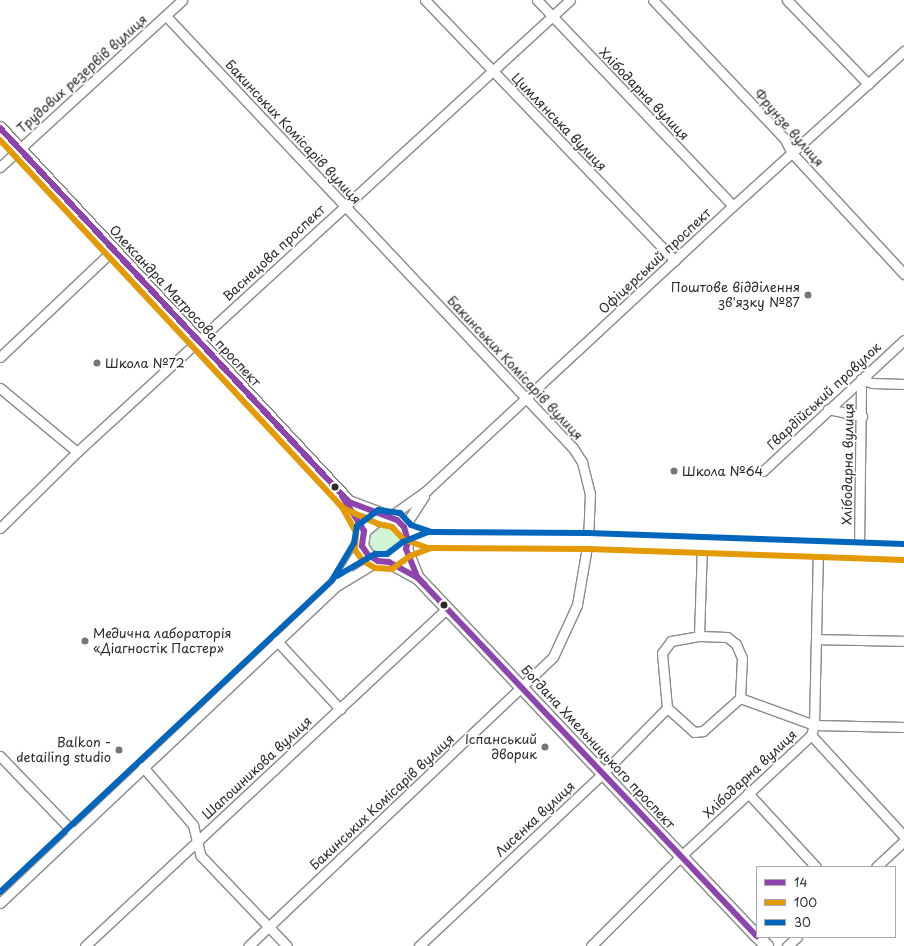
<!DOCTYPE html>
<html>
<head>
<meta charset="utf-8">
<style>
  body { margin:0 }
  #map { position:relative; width:904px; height:946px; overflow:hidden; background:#fff; font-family:"Playpen Sans",sans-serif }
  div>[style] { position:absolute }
  .green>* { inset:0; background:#d1f4d5 }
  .round { border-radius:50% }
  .roads { filter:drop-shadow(1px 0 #8a8a8a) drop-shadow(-1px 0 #8a8a8a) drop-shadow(0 1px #8a8a8a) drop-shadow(0 -1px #8a8a8a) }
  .minor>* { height:9px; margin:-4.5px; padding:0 4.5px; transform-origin:4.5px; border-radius:4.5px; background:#fff }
  .major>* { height:12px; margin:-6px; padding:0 6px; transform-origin:6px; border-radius:6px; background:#fff }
  .bus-1>* { height:6px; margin:-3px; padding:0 3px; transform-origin:3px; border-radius:3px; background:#8e44ad }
  .bus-2>* { height:6px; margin:-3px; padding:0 3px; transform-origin:3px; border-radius:3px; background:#e39a04 }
  .bus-3>* { height:6px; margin:-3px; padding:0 3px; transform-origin:3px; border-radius:3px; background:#0065bd }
  .dots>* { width:11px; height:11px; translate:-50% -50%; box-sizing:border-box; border:2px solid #fff; border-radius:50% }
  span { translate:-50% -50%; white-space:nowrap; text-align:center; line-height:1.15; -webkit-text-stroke:3.5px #fff; paint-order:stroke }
  .street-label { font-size:13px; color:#2b2b2b }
  .poi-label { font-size:13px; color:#2b2b2b }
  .right { translate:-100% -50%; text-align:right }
  .left { translate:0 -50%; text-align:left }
  .legend { position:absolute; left:756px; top:866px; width:140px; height:72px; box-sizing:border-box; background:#fff; border:1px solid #aaa; margin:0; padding:5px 7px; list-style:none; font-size:12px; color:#2b2b2b }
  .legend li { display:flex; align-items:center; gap:8px; height:20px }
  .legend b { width:20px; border:1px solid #aaa }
</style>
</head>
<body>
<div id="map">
  <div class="green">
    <div class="round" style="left:369px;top:524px;width:32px;height:32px"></div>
  </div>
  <div class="roads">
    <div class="minor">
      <div style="left:425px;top:0;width:361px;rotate:46.2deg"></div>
      <div style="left:537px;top:0;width:284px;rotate:46.4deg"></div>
      <div style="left:653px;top:0;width:190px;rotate:46.5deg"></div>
      <div style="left:784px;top:138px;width:17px;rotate:62deg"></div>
      <div style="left:792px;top:153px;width:165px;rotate:47.2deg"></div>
      <div style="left:787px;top:0;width:117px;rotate:46deg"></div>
      <div style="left:166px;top:16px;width:594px;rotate:46.71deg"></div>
      <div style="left:573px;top:448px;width:17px;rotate:57deg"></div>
      <div style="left:582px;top:462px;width:32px;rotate:76deg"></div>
      <div style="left:590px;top:493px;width:48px;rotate:92.4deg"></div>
      <div style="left:588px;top:541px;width:65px;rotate:99.8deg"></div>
      <div style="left:577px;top:605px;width:57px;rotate:114.8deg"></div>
      <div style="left:553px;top:657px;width:420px;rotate:136.5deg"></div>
      <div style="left:0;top:167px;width:247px;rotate:-42.5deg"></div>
      <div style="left:0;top:357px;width:156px;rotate:-43.4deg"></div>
      <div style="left:0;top:388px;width:100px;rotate:39.7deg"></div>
      <div style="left:828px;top:409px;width:35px;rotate:12deg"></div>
      <div style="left:763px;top:471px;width:192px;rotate:-42.9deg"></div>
      <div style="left:388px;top:518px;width:47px;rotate:-35.4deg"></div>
      <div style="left:426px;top:491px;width:419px;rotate:-42.9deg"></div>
      <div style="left:733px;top:206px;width:231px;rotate:-42.2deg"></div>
      <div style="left:404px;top:527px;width:37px;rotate:-57deg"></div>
      <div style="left:0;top:528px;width:108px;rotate:-44.6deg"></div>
      <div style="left:77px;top:452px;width:669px;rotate:-42.52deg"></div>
      <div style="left:859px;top:550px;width:171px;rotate:-89.3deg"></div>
      <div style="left:861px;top:379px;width:12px;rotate:20deg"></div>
      <div style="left:872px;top:383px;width:32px;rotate:2deg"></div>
      <div style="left:338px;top:584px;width:45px;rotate:-57.7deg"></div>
      <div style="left:699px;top:636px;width:28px;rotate:2deg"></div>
      <div style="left:727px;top:637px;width:11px;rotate:38deg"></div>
      <div style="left:736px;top:644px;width:15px;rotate:67deg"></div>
      <div style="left:742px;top:658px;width:40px;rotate:92.9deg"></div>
      <div style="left:740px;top:698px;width:50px;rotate:138.3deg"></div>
      <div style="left:703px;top:731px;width:9px;rotate:174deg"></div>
      <div style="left:694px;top:732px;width:36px;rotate:-138deg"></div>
      <div style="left:667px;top:708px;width:55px;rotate:-95.2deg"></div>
      <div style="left:662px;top:653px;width:15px;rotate:-53deg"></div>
      <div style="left:671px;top:641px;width:28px;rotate:-10deg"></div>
      <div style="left:699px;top:636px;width:91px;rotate:-88.1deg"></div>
      <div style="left:816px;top:639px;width:88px;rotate:1.3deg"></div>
      <div style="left:277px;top:641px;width:93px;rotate:47.2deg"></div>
      <div style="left:740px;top:698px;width:79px;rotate:20deg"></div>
      <div style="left:814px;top:725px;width:90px;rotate:1.3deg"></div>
      <div style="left:811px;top:735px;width:137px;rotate:47.4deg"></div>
      <div style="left:0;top:756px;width:107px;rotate:46.1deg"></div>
      <div style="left:143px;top:767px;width:77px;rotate:49.2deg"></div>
      <div style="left:193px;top:825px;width:32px;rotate:76deg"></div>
      <div style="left:201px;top:856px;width:124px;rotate:46.3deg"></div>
      <div style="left:748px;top:793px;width:100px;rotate:47.4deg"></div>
      <div style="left:876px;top:867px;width:38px;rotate:-43deg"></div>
      <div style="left:0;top:903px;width:464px;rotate:-43.3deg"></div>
      <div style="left:338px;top:585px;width:47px;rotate:-31deg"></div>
      <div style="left:85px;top:946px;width:495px;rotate:-43deg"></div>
      <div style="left:419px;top:946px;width:253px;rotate:-43.2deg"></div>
      <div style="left:603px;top:773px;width:91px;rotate:-45.4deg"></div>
      <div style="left:591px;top:946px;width:127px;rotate:-45deg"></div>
      <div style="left:681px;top:856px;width:178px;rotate:-42.9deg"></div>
      <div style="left:811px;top:735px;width:10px;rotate:-73deg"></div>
      <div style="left:814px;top:725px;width:176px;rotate:-88.7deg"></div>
      <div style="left:787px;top:946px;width:13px;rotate:-42deg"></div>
    </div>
    <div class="major">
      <div style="left:0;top:128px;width:512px;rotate:46.98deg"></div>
      <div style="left:349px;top:502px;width:33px;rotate:63deg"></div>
      <div style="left:349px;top:502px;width:51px;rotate:20.6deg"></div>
      <div style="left:397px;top:520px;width:10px;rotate:45deg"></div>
      <div style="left:404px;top:527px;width:15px;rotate:74deg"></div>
      <div style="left:408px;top:541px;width:8px;rotate:104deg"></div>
      <div style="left:406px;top:549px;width:21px;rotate:143deg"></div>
      <div style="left:389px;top:562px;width:11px;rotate:-175deg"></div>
      <div style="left:378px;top:561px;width:12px;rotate:-149deg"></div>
      <div style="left:368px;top:555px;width:11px;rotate:-124deg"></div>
      <div style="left:362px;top:546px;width:15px;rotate:-82deg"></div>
      <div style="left:364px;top:531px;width:22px;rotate:-39deg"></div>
      <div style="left:406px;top:532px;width:25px;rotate:18deg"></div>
      <div style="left:430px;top:540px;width:158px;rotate:0.4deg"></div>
      <div style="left:588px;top:541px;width:316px;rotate:2deg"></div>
      <div style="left:406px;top:549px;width:31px;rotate:68deg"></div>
      <div style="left:389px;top:562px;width:33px;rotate:29deg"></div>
      <div style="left:418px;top:578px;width:493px;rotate:46.6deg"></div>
      <div style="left:758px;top:937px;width:13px;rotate:45deg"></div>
    </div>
  </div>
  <div class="bus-1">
    <div style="left:0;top:128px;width:512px;rotate:46.98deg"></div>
    <div style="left:349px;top:502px;width:51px;rotate:20.6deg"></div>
    <div style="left:397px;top:520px;width:10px;rotate:45deg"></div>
    <div style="left:404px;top:527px;width:15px;rotate:74deg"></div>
    <div style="left:408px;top:541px;width:8px;rotate:104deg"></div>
    <div style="left:406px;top:549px;width:31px;rotate:68deg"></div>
    <div style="left:418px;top:578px;width:493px;rotate:46.6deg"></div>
    <div style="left:342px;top:496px;width:41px;rotate:57.8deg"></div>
    <div style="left:364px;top:531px;width:15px;rotate:98deg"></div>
    <div style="left:362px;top:546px;width:11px;rotate:56deg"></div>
    <div style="left:368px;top:555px;width:12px;rotate:31deg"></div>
    <div style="left:378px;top:561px;width:11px;rotate:5deg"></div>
    <div style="left:389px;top:562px;width:33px;rotate:29deg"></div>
    <div style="left:418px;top:578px;width:10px;rotate:45deg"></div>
  </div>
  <div class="bus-2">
    <div style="left:0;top:140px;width:502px;rotate:47.02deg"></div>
    <div style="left:342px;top:507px;width:29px;rotate:61deg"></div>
    <div style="left:356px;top:532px;width:18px;rotate:93deg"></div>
    <div style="left:355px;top:550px;width:14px;rotate:54deg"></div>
    <div style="left:363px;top:561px;width:14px;rotate:30deg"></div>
    <div style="left:375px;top:568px;width:17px;rotate:3deg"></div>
    <div style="left:392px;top:569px;width:22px;rotate:-36deg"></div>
    <div style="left:410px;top:556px;width:22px;rotate:-21deg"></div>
    <div style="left:431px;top:548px;width:157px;rotate:0.4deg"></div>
    <div style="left:588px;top:549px;width:316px;rotate:2deg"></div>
    <div style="left:338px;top:503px;width:9px;rotate:41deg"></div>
    <div style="left:345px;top:509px;width:36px;rotate:24deg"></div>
    <div style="left:378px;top:524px;width:14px;rotate:12deg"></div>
    <div style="left:392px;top:527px;width:16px;rotate:47deg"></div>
    <div style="left:403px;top:539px;width:27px;rotate:20deg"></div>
    <div style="left:428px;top:548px;width:14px"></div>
  </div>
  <div class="bus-3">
    <div style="left:337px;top:576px;width:44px;rotate:-30.1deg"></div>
    <div style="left:375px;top:554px;width:12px"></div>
    <div style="left:387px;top:554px;width:20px;rotate:-37deg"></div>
    <div style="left:403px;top:542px;width:27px;rotate:-22deg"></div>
    <div style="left:428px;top:532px;width:14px"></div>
    <div style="left:0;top:892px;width:456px;rotate:-43.2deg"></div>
    <div style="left:332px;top:580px;width:43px;rotate:-59.3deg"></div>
    <div style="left:354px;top:543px;width:17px;rotate:-80deg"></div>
    <div style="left:357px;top:526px;width:26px;rotate:-37deg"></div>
    <div style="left:378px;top:510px;width:22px;rotate:8deg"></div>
    <div style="left:400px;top:513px;width:16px;rotate:47deg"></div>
    <div style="left:411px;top:525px;width:21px;rotate:19deg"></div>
    <div style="left:431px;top:532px;width:157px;rotate:0.4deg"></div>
    <div style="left:588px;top:533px;width:316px;rotate:2deg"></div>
  </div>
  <div class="dots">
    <div style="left:808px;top:295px;background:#757575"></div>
    <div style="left:97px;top:363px;background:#757575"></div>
    <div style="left:674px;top:471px;background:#757575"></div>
    <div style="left:335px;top:487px;background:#2b2b2b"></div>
    <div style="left:444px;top:605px;background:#2b2b2b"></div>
    <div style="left:85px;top:641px;background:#757575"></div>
    <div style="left:545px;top:747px;background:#757575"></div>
    <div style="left:119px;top:750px;background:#757575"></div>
  </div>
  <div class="street-label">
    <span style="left:82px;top:74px;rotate:-42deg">Трудових резервів вулиця</span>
    <span style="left:644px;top:94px;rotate:46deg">Хлібодарна вулиця</span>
    <span style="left:559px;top:122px;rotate:46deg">Цимлянська вулиця</span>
    <span style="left:789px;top:128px;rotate:49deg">Фрунзе вулиця</span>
    <span style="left:293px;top:132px;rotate:47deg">Бакинських Комісарів вулиця</span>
    <span style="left:274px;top:253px;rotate:-43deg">Васнецова проспект</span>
    <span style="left:655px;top:261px;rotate:-43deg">Офіцерський проспект</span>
    <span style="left:185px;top:306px;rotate:47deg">Олександра Матросова проспект</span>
    <span style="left:515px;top:368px;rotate:47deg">Бакинських Комісарів вулиця</span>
    <span style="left:824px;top:396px;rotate:-43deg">Гвардійський провулок</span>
    <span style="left:848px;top:464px;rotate:-89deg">Хлібодарна вулиця</span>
    <span style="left:598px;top:747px;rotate:47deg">Богдана Хмельницького проспект</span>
    <span style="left:257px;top:768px;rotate:-43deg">Шапошникова вулиця</span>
    <span style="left:750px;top:774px;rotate:-43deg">Хлібодарна вулиця</span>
    <span style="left:382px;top:802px;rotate:-43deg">Бакинських Комісарів вулиця</span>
    <span style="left:535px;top:819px;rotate:-43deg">Лисенка вулиця</span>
  </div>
  <div class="poi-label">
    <span class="right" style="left:800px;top:295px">Поштове відділення<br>зв'язку №87</span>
    <span class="left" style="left:105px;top:363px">Школа №72</span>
    <span class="left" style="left:682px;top:471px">Школа №64</span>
    <span class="left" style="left:93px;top:641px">Медична лабораторія<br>«Діагностік Пастер»</span>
    <span class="right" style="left:537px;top:747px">Іспанський<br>дворик</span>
    <span class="right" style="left:111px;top:750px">Balkon -<br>detailing studio</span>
  </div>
  <ul class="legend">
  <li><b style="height:5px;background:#8e44ad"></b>14</li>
  <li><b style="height:5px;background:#e39a04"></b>100</li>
  <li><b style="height:5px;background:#0065bd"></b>30</li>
  </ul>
</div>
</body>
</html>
